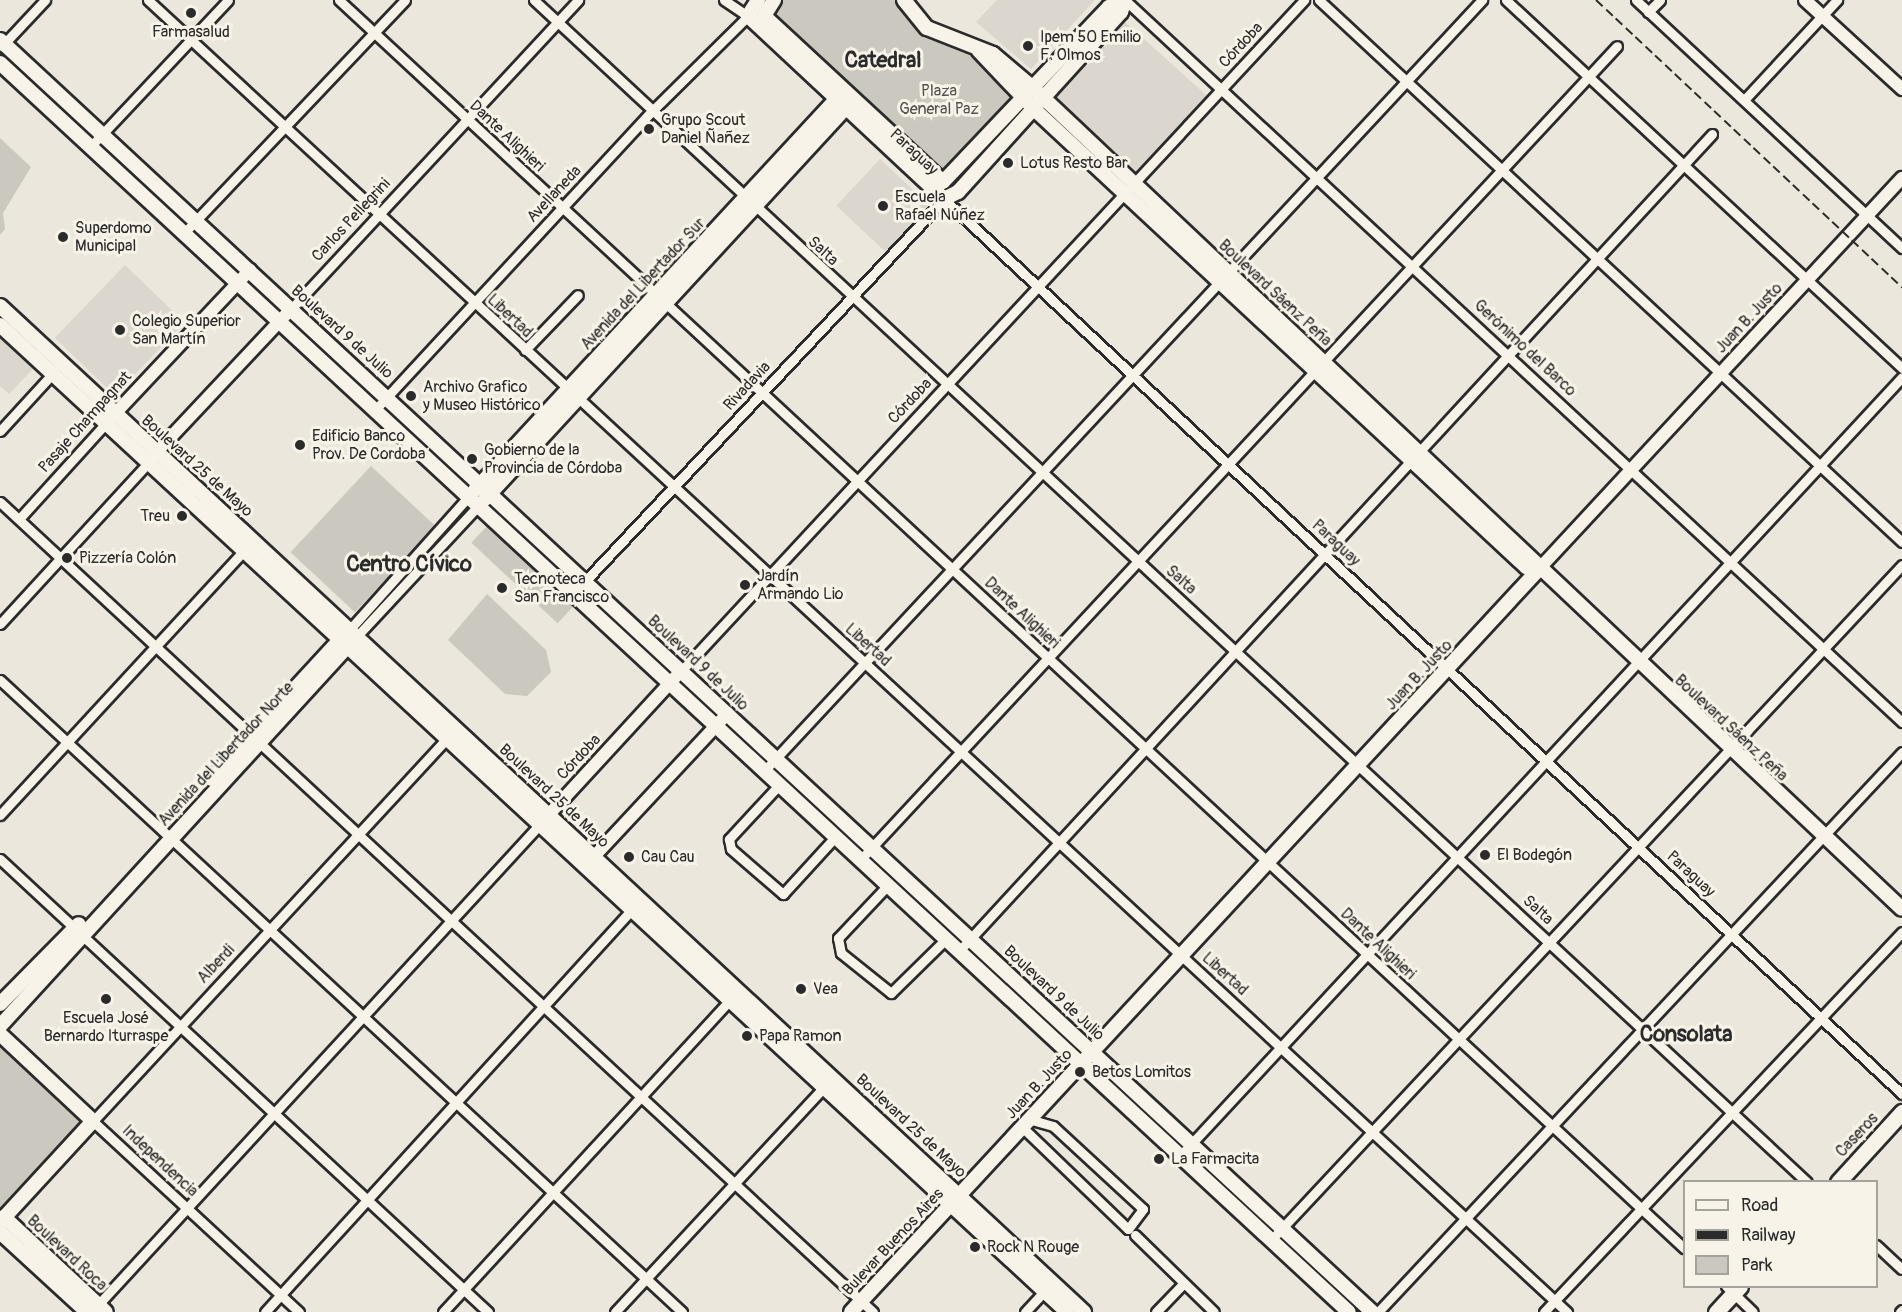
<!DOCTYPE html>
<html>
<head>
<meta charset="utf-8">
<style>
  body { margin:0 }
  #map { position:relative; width:1902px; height:1312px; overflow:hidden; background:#ebe7dd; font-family:Pangolin,sans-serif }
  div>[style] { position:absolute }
  .built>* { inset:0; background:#dbd7ce; transform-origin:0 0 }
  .green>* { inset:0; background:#cbc8bf; transform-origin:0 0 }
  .roads { filter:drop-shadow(2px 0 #2b2b2b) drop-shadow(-2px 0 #2b2b2b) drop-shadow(0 2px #2b2b2b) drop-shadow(0 -2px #2b2b2b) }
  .minor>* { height:9px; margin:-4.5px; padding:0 4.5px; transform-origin:4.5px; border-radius:4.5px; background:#f7f3e8 }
  .tertiary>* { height:12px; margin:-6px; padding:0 6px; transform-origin:6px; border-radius:6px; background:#f7f3e8 }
  .secondary>* { height:14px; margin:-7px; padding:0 7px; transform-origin:7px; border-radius:7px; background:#f7f3e8 }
  .primary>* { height:15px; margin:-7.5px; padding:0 7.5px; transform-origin:7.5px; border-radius:7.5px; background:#f7f3e8 }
  .rail>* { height:2px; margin-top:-1px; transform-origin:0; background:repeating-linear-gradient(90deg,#2b2b2b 0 9px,transparent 0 13.5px) }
  .dots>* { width:16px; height:16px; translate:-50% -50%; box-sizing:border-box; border:3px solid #f7f3e8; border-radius:50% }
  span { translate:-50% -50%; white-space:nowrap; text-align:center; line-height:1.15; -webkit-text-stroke:6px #f7f3e8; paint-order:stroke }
  .poi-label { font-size:16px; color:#2b2b2b }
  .left { translate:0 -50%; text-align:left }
  .right { translate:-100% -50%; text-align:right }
  .street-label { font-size:16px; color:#2b2b2b }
  .park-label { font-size:16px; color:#535250 }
  .district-label { font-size:22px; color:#2b2b2b; font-weight:700 }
  .legend { position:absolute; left:1683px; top:1180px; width:195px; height:108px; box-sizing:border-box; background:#f7f3e8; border:2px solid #a5a39c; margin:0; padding:8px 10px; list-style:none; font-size:18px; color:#2b2b2b }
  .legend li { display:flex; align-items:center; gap:12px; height:30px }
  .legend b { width:30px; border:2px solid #a5a39c }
</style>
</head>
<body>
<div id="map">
  <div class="built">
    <div style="clip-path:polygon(997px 0,1095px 0,1031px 69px,976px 22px)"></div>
    <div style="left:1124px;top:21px;width:112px;height:103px;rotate:42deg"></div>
    <div style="left:880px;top:159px;width:68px;height:64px;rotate:43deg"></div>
    <div style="left:125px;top:265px;width:83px;height:101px;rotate:44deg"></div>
    <div style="clip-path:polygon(0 338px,33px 369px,9px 394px,0 386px)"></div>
  </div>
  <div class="green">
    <div style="clip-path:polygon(774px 0,904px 0,913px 14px,979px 51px,1024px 99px,947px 181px,766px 9px)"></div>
    <div style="clip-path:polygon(0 138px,31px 167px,3px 213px,5px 229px,0 235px)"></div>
    <div style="left:371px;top:466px;width:88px;height:118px;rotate:43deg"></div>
    <div style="left:487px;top:526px;width:118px;height:23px;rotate:43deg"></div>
    <div style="clip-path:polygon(487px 594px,546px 650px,551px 672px,527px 696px,505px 694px,448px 640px)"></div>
    <div style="clip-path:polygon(0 1034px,93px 1121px,0 1222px)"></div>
  </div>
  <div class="roads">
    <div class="minor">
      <div style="left:148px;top:0;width:1933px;rotate:42.76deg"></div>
      <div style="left:339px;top:0;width:1835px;rotate:42.86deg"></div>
      <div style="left:534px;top:0;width:1737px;rotate:42.88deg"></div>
      <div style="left:724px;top:0;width:29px;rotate:34deg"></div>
      <div style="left:1125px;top:0;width:1061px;rotate:42.9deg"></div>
      <div style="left:1319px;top:0;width:796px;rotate:42.91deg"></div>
      <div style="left:1506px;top:0;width:541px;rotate:42.9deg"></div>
      <div style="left:1636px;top:0;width:364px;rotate:43deg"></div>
      <div style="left:1648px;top:12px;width:17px;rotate:-45deg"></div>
      <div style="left:2px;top:46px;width:63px;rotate:-46.9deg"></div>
      <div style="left:1744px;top:100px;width:137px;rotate:-47.1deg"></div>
      <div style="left:91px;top:146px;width:200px;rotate:-46.8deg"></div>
      <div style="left:184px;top:233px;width:321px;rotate:-46.5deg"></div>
      <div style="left:291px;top:309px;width:422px;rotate:-47.1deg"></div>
      <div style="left:525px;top:350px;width:76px;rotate:-46.1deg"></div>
      <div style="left:374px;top:411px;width:409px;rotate:-47.2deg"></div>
      <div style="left:652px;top:111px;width:135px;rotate:-44.7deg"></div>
      <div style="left:0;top:431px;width:81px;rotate:-47.5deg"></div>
      <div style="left:0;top:502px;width:1191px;rotate:42.86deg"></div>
      <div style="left:19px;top:519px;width:130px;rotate:-47.8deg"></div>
      <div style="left:573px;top:594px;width:542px;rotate:-46.79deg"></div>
      <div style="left:944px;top:199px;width:1311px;rotate:43.05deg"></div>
      <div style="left:0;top:624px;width:219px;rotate:-47.4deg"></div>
      <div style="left:351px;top:628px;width:176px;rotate:-48.2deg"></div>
      <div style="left:358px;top:635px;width:176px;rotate:-47.1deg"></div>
      <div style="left:681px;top:671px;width:916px;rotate:-47.12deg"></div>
      <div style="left:0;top:680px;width:930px;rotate:42.82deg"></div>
      <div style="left:764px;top:771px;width:1054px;rotate:-47.04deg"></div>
      <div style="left:779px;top:785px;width:74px;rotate:132.8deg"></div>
      <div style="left:729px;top:839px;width:10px;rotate:79deg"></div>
      <div style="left:731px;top:849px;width:69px;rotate:40.9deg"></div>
      <div style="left:783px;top:894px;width:79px;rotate:-47.6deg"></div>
      <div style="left:0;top:815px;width:363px;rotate:-47.3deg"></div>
      <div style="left:0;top:859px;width:666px;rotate:42.87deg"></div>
      <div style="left:861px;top:859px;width:1110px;rotate:-47.08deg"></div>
      <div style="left:888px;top:885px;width:73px;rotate:133.3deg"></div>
      <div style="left:838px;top:938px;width:15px;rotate:79deg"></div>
      <div style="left:841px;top:953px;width:64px;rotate:38.7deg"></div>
      <div style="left:891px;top:993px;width:77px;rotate:-44.5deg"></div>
      <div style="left:959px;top:951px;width:1111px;rotate:-47.33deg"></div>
      <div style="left:1022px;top:1127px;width:147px;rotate:43.9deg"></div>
      <div style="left:1128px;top:1229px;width:25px;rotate:-53deg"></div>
      <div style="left:1143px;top:1209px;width:122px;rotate:-137.3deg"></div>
      <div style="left:1053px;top:1126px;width:25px;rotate:-164deg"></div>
      <div style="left:1180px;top:1156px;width:1062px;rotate:-47.17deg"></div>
      <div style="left:1135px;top:1235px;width:110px;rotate:44.3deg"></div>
      <div style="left:1271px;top:1240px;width:924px;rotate:-46.93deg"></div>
      <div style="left:1876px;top:1245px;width:35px;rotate:43deg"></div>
      <div style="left:1726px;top:1286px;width:37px;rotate:44deg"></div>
      <div style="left:95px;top:1308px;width:657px;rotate:-47.4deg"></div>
      <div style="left:265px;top:1312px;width:549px;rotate:-47.66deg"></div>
      <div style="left:299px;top:1312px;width:281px;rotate:-137.2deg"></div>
      <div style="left:93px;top:1121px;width:527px;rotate:-47.23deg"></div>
      <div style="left:443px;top:1312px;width:427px;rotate:-47.4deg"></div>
      <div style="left:615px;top:1312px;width:310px;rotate:-47.1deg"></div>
      <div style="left:1025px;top:1312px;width:34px;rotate:-47deg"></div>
      <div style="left:1156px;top:1312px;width:40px;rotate:-46deg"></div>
      <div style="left:1378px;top:1312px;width:767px;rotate:-46.9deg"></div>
      <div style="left:1544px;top:1312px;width:522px;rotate:-46.71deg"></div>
      <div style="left:1900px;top:1312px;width:3px;rotate:-45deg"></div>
    </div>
    <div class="tertiary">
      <div style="left:1805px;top:0;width:132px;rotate:42.5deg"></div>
      <div style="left:109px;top:420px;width:206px;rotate:-46.8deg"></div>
      <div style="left:152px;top:457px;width:203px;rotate:-46.8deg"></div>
      <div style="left:1539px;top:569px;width:534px;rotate:-47.13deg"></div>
      <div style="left:543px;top:821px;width:204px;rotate:-47.4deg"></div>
      <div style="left:588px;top:863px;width:205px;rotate:-47deg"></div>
    </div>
    <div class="secondary">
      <div style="left:904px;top:0;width:36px;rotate:51deg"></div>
      <div style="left:927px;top:28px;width:71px;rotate:21.5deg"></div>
      <div style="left:993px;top:54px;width:52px;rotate:40.4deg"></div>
      <div style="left:1033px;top:88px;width:1195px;rotate:43.37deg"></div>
      <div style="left:748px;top:16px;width:268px;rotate:43deg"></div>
      <div style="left:748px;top:16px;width:19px;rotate:-58deg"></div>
      <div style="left:764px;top:16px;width:244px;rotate:42.8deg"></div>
      <div style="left:764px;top:16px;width:19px;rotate:-58deg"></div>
      <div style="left:0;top:40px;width:1871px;rotate:42.83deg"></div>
      <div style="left:979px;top:51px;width:79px;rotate:46.5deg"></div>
      <div style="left:1033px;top:108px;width:674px;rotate:42.95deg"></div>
      <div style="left:1526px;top:567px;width:13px;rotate:9deg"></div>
      <div style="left:0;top:63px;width:1838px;rotate:42.8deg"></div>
      <div style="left:943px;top:182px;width:241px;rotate:-46.5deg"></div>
      <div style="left:1109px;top:7px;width:17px;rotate:-24deg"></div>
      <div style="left:944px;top:199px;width:16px;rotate:-27deg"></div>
      <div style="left:958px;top:192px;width:127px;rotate:-47.9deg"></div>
      <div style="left:1043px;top:98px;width:116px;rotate:-47.8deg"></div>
      <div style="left:1121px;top:12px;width:13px;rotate:-72deg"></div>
      <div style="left:0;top:306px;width:1479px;rotate:42.86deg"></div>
      <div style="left:0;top:325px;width:1453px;rotate:42.77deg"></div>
      <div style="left:475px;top:490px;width:541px;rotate:-47.25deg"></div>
      <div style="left:485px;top:499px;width:540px;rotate:-47.33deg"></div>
      <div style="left:212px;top:779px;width:200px;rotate:-47.4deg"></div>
      <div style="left:0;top:1004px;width:112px;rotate:-45.4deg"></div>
      <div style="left:0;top:1026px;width:526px;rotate:-47.54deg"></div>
      <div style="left:0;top:1034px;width:127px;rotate:43.1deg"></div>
      <div style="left:93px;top:1121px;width:137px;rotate:132.6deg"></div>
      <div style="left:4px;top:1217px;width:139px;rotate:43deg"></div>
      <div style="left:0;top:1232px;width:118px;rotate:42.6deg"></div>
      <div style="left:851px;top:1312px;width:1013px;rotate:-47.2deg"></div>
    </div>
    <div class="primary">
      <div style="left:1838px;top:1182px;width:95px;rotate:-47.6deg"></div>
      <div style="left:1716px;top:1312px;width:35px;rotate:-47deg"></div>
    </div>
  </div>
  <div class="rail">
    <div style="left:1596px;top:0;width:420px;rotate:43.2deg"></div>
  </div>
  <div class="dots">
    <div style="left:191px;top:13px;background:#2b2b2b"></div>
    <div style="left:1028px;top:46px;background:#2b2b2b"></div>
    <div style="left:649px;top:129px;background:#2b2b2b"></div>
    <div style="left:1008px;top:163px;background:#2b2b2b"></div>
    <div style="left:883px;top:206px;background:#2b2b2b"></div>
    <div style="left:63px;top:237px;background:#2b2b2b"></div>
    <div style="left:120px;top:330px;background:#2b2b2b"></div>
    <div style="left:411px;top:396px;background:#2b2b2b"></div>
    <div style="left:300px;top:445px;background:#2b2b2b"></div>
    <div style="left:472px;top:459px;background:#2b2b2b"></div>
    <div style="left:182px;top:516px;background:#2b2b2b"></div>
    <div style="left:67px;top:558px;background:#2b2b2b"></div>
    <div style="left:745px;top:585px;background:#2b2b2b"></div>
    <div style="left:502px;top:588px;background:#2b2b2b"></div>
    <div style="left:1485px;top:855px;background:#2b2b2b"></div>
    <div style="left:629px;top:857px;background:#2b2b2b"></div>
    <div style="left:801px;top:989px;background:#2b2b2b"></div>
    <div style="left:106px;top:999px;background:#2b2b2b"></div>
    <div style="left:747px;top:1036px;background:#2b2b2b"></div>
    <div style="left:1080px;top:1072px;background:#2b2b2b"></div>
    <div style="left:1159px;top:1159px;background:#2b2b2b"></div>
    <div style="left:975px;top:1247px;background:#2b2b2b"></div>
  </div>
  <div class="poi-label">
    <span style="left:191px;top:32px">Farmasalud</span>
    <span class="left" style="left:1040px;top:46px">Ipem 50 Emilio<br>F. Olmos</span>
    <span class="left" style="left:661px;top:129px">Grupo Scout<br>Daniel Ñañez</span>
    <span class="left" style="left:1020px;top:163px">Lotus Resto Bar</span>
    <span class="left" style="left:895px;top:206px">Escuela<br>Rafael Núñez</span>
    <span class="left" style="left:75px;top:237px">Superdomo<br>Municipal</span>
    <span class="left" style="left:132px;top:330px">Colegio Superior<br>San Martín</span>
    <span class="left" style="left:423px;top:396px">Archivo Grafico<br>y Museo Histórico</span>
    <span class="left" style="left:312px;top:445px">Edificio Banco<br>Prov. De Cordoba</span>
    <span class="left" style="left:484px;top:459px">Gobierno de la<br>Provincia de Córdoba</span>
    <span class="right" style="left:170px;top:516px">Treu</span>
    <span class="left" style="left:79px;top:558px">Pizzería Colón</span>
    <span class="left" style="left:757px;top:585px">Jardín<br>Armando Lio</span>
    <span class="left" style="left:514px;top:588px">Tecnoteca<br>San Francisco</span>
    <span class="left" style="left:1497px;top:855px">El Bodegón</span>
    <span class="left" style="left:641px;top:857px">Cau Cau</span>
    <span class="left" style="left:813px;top:989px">Vea</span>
    <span style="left:106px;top:1027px">Escuela José<br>Bernardo Iturraspe</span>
    <span class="left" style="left:759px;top:1036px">Papa Ramon</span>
    <span class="left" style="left:1092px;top:1072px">Betos Lomitos</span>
    <span class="left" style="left:1171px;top:1159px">La Farmacita</span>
    <span class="left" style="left:987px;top:1247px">Rock N Rouge</span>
  </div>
  <div class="street-label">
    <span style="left:1241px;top:45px;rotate:-47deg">Córdoba</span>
    <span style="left:507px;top:136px;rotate:43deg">Dante Alighieri</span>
    <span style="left:914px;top:152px;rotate:43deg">Paraguay</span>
    <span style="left:554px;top:194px;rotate:-47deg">Avellaneda</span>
    <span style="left:351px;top:220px;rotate:-47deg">Carlos Pellegrini</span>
    <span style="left:823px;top:251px;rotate:43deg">Salta</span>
    <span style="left:643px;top:284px;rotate:-47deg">Avenida del Libertador Sur</span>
    <span style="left:1275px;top:293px;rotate:43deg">Boulevard Sáenz Peña</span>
    <span style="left:510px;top:316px;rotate:43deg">Libertad</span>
    <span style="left:1749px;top:318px;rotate:-47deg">Juan B. Justo</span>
    <span style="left:342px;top:332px;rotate:42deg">Boulevard 9 de Julio</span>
    <span style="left:1525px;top:348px;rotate:43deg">Gerónimo del Barco</span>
    <span style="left:747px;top:386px;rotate:-47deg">Rivadavia</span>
    <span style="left:910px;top:401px;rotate:-47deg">Córdoba</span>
    <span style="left:85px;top:422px;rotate:-48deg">Pasaje Champagnat</span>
    <span style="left:197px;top:466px;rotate:42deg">Boulevard 25 de Mayo</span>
    <span style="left:1336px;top:543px;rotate:43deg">Paraguay</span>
    <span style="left:1181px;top:580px;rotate:42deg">Salta</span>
    <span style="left:1022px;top:613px;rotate:43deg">Dante Alighieri</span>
    <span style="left:868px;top:645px;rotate:42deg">Libertad</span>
    <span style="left:698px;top:663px;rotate:43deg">Boulevard 9 de Julio</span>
    <span style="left:1419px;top:675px;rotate:-47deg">Juan B. Justo</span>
    <span style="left:1731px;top:728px;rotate:43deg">Boulevard Sáenz Peña</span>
    <span style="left:226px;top:754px;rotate:-47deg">Avenida del Libertador Norte</span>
    <span style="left:579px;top:757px;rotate:-47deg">Córdoba</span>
    <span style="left:554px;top:796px;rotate:43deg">Boulevard 25 de Mayo</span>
    <span style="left:1691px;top:874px;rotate:43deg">Paraguay</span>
    <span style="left:1538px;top:910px;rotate:43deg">Salta</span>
    <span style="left:1378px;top:944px;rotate:43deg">Dante Alighieri</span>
    <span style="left:216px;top:964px;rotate:-47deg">Alberdi</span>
    <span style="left:1225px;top:974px;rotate:42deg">Libertad</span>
    <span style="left:1054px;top:993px;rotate:43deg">Boulevard 9 de Julio</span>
    <span style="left:1039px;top:1084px;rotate:-47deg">Juan B. Justo</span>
    <span style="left:911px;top:1126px;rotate:43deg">Boulevard 25 de Mayo</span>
    <span style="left:1857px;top:1135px;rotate:-47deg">Caseros</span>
    <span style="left:160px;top:1161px;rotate:43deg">Independencia</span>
    <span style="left:893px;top:1242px;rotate:-47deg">Bulevar Buenos Aires</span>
    <span style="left:67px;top:1253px;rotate:43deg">Boulevard Roca</span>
  </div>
  <div class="park-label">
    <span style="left:939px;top:100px">Plaza<br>General Paz</span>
  </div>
  <div class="district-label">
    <span style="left:883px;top:61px">Catedral</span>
    <span style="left:409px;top:565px">Centro Cívico</span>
    <span style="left:1686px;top:1035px">Consolata</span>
  </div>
  <ul class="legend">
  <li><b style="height:8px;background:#f7f3e8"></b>Road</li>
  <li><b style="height:8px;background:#2b2b2b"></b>Railway</li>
  <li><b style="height:16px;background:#cbc8bf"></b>Park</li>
  </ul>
</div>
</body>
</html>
